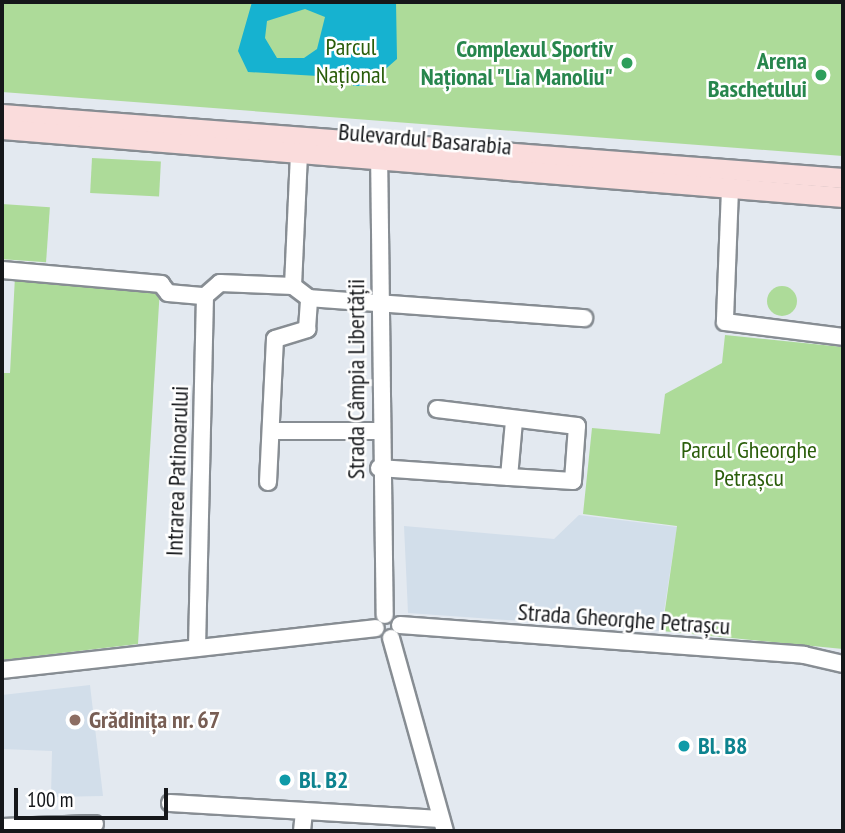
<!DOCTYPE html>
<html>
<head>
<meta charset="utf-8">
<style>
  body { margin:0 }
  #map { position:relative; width:845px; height:833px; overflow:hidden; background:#e3e9f0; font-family:"PT Sans Narrow",sans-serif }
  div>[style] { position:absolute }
  .built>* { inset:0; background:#d2deea }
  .green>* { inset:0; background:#addb99; transform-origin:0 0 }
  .round { border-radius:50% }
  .water>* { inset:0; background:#16b2d0 }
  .roads { filter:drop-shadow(2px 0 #878d93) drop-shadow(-2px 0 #878d93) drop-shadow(0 2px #878d93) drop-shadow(0 -2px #878d93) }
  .minor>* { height:16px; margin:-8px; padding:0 8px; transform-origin:8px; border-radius:8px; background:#fff }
  .major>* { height:19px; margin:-9.5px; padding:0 9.5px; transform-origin:9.5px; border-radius:9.5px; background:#fadcdc }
  .dots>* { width:19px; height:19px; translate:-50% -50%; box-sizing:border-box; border:4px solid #fff; border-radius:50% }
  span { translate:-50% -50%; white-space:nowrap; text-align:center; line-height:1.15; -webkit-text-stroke:5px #fff; paint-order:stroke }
  .park-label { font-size:24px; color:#2a5d0a }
  .leisure-label { font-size:24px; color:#27864d; font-weight:700 }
  .right { translate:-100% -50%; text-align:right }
  .street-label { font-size:24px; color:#15171a }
  .education-label { font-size:24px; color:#785e54; font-weight:700 }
  .left { translate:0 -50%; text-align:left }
  .culture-label { font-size:24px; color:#0d838f; font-weight:700 }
  .frame { position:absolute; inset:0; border:4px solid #15171a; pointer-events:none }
  .scale { position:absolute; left:14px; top:788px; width:154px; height:32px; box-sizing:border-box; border:4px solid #15171a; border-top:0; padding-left:9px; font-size:21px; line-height:24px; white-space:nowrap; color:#15171a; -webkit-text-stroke:5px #fff; paint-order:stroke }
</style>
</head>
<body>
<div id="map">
  <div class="built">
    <div style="clip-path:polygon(579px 515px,677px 527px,661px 631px,408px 613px,404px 526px,554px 539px)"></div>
    <div style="clip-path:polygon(90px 685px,103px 796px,51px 797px,52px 751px,2px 749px,2px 695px)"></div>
  </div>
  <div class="green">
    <div style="clip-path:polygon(2px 2px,843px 2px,843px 156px,2px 92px)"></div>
    <div style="left:92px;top:158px;width:69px;height:35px;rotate:3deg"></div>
    <div style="left:2px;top:204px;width:48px;height:55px;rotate:4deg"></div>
    <div style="clip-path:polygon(15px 276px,160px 288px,138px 644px,2px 660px,2px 373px,10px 373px)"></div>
    <div class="round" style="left:767px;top:286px;width:30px;height:30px"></div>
    <div style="clip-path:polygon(725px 335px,843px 347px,843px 649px,662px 631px,677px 526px,583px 514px,592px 428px,660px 434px,665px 394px,722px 363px)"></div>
  </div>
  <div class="water">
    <div style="clip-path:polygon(evenodd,252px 2px,396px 2px,397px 59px,366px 86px,353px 86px,352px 78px,248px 72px,238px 51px,252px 2px,305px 9px,325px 17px,317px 49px,304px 58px,277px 58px,265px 38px,267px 21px,305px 9px)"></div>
  </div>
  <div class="roads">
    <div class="minor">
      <div style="left:379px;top:149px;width:466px;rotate:89.3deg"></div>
      <div style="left:730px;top:189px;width:133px;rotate:92.2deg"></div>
      <div style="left:725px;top:322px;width:119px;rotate:7.2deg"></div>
      <div style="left:2px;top:270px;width:160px;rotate:5deg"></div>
      <div style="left:161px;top:284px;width:11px;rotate:52deg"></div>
      <div style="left:168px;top:293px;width:37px;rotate:5deg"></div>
      <div style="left:205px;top:296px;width:20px;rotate:-41deg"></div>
      <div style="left:220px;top:283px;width:73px;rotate:2.4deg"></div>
      <div style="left:293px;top:286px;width:20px;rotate:37deg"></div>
      <div style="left:309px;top:298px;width:276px;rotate:4.2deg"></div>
      <div style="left:293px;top:286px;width:133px;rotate:-87.4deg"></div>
      <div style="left:437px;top:409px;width:141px;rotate:6.9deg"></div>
      <div style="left:577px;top:426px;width:55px;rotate:94.2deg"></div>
      <div style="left:573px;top:481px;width:64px;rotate:-176.4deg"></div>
      <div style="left:509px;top:477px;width:56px;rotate:-84.9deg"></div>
      <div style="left:271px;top:431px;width:108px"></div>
      <div style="left:379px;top:468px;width:130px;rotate:4deg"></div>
      <div style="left:268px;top:482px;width:143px;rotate:-87.2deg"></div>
      <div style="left:275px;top:339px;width:34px;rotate:-17deg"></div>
      <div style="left:307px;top:329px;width:31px;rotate:-86deg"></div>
      <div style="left:400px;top:625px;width:405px;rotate:4.2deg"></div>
      <div style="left:804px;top:655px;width:40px;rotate:13deg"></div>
      <div style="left:391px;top:638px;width:200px;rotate:74.4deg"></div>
      <div style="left:197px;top:648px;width:352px;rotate:-88.7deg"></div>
      <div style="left:2px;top:670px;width:376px;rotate:-6.4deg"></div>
      <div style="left:170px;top:803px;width:271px;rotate:3.4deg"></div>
      <div style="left:2px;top:827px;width:93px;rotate:-1.8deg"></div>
      <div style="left:302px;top:831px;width:20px;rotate:-84deg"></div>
    </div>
    <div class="major">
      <div style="left:2px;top:114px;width:843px;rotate:4.35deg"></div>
      <div style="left:2px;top:129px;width:844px;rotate:4.62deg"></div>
    </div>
  </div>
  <div class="dots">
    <div style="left:627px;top:63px;background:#2e9e5b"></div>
    <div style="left:821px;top:75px;background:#2e9e5b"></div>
    <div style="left:75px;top:720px;background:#8d6e63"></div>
    <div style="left:684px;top:746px;background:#0f9aa8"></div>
    <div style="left:285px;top:780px;background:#0f9aa8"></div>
  </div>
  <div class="park-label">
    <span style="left:351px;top:61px">Parcul<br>Național</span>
    <span style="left:749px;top:464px">Parcul Gheorghe<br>Petrașcu</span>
  </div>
  <div class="leisure-label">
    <span class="right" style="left:613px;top:63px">Complexul Sportiv<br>Național "Lia Manoliu"</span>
    <span class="right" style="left:807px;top:75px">Arena<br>Baschetului</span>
  </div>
  <div class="street-label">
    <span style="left:425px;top:139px;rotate:5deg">Bulevardul Basarabia</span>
    <span style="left:356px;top:379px;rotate:-90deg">Strada Câmpia Libertății</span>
    <span style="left:177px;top:471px;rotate:-88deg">Intrarea Patinoarului</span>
    <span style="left:624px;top:619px;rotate:4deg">Strada Gheorghe Petrașcu</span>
  </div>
  <div class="education-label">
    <span class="left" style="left:89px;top:720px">Grădinița nr. 67</span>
  </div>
  <div class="culture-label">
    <span class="left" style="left:698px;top:746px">Bl. B8</span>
    <span class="left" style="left:299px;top:780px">Bl. B2</span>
  </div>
  <div class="frame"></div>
  <div class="scale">100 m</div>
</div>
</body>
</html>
